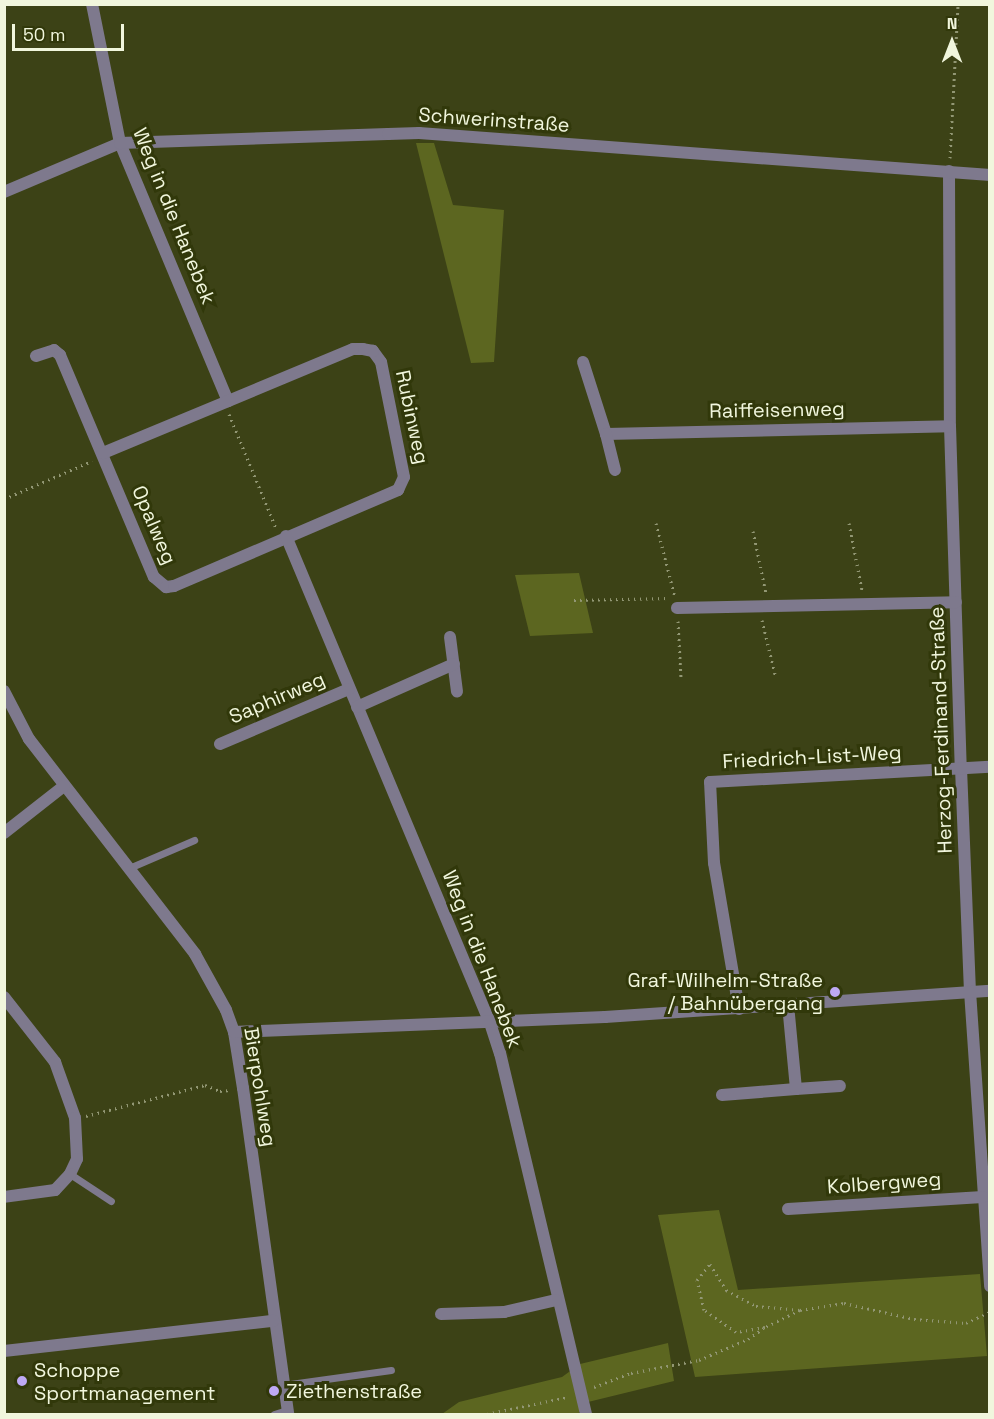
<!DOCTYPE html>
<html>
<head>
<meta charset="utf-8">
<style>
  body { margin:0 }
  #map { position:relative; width:994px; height:1419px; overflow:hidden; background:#3c4216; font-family:"Space Grotesk",sans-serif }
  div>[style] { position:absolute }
  .green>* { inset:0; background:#5c6620 }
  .path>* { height:3px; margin-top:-1.5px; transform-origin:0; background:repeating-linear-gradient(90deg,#929774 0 1.5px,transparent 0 6px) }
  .lane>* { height:7px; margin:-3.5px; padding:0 3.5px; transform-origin:3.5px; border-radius:3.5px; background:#7e798d }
  .street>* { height:12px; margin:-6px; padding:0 6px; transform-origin:6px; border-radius:6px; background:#7e798d }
  .dots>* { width:16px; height:16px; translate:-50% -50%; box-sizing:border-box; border:3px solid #31380a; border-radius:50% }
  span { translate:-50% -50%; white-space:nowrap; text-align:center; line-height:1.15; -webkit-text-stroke:6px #31380a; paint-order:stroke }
  .street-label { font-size:20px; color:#f1f6dd }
  .poi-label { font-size:20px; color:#f1f6dd }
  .right { translate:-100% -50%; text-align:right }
  .left { translate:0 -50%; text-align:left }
  .frame { position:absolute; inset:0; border:6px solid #f1f6dd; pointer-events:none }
  .north { position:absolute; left:922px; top:12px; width:60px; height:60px; -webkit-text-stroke:4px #31380a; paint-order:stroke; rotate:0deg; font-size:16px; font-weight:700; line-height:24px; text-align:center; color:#f1f6dd }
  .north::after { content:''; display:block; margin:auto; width:21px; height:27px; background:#f1f6dd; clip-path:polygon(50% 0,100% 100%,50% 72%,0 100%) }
  .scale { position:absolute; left:12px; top:24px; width:112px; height:27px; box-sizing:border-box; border:3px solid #f1f6dd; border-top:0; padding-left:8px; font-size:18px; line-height:21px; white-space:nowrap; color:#f1f6dd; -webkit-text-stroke:4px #31380a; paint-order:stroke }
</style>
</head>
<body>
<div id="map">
  <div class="green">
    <div style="clip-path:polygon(416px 143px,434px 143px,453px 205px,504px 210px,494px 362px,471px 363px)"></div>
    <div style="clip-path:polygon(579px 573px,593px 633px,530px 636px,515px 575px)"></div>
    <div style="clip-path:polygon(719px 1210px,738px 1290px,980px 1274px,987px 1356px,695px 1377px,658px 1215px)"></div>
    <div style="clip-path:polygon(668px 1343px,674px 1381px,588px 1402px,578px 1414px,442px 1414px,459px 1402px,562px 1377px,580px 1364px)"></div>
  </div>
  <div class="path">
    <div style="left:950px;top:158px;width:154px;rotate:-87deg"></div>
    <div style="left:229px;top:414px;width:123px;rotate:67.6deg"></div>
    <div style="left:4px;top:499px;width:96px;rotate:-23.4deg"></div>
    <div style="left:656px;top:523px;width:76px;rotate:75.6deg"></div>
    <div style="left:849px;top:523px;width:68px;rotate:79deg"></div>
    <div style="left:753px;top:531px;width:63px;rotate:78.2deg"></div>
    <div style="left:574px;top:600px;width:94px;rotate:-1.2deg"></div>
    <div style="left:762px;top:620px;width:56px;rotate:76.5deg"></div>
    <div style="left:678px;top:621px;width:58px;rotate:87deg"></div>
    <div style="left:86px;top:1116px;width:123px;rotate:-14.6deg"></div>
    <div style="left:205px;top:1085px;width:16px;rotate:22deg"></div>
    <div style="left:220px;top:1091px;width:10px;rotate:-6deg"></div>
    <div style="left:800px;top:1310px;width:39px;rotate:154deg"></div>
    <div style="left:765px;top:1327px;width:29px;rotate:170deg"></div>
    <div style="left:736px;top:1332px;width:39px;rotate:-145deg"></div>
    <div style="left:704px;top:1310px;width:31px;rotate:-103deg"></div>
    <div style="left:697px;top:1280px;width:21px;rotate:-51deg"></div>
    <div style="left:710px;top:1264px;width:31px;rotate:58deg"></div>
    <div style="left:726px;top:1290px;width:34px;rotate:28deg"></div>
    <div style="left:756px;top:1306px;width:44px;rotate:5.2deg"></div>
    <div style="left:800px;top:1310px;width:45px;rotate:-9deg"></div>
    <div style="left:844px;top:1303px;width:72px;rotate:12.9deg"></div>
    <div style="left:914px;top:1319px;width:52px;rotate:4.4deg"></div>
    <div style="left:966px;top:1323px;width:26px;rotate:-25deg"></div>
    <div style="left:594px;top:1387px;width:40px;rotate:-21deg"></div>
    <div style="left:631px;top:1373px;width:69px;rotate:-10.8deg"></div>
    <div style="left:699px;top:1360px;width:53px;rotate:-23.2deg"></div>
    <div style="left:748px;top:1339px;width:19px;rotate:-35deg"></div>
    <div style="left:487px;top:1414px;width:83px;rotate:-11.9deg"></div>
  </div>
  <div class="lane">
    <div style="left:129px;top:868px;width:71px;rotate:-23.3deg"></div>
    <div style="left:70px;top:1174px;width:49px;rotate:33.4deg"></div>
    <div style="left:283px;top:1385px;width:109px;rotate:-7.9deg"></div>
    <div style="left:274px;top:1414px;width:14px;rotate:-17deg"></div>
  </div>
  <div class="street">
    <div style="left:92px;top:4px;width:142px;rotate:78.6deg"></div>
    <div style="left:120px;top:143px;width:280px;rotate:67.3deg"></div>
    <div style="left:949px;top:171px;width:255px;rotate:89.8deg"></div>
    <div style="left:950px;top:426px;width:342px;rotate:88.2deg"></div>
    <div style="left:961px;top:768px;width:223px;rotate:87.7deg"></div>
    <div style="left:970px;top:991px;width:296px;rotate:86.1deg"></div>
    <div style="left:4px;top:192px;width:126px;rotate:-22.9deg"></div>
    <div style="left:120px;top:143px;width:268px;rotate:-1.9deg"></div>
    <div style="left:388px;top:134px;width:31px;rotate:-2deg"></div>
    <div style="left:419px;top:133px;width:573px;rotate:4.21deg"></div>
    <div style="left:36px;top:356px;width:19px;rotate:-18deg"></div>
    <div style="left:54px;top:350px;width:8px;rotate:40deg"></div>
    <div style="left:60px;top:355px;width:241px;rotate:67.1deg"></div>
    <div style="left:154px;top:577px;width:16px;rotate:40deg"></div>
    <div style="left:166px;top:587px;width:8px;rotate:-7deg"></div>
    <div style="left:174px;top:586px;width:244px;rotate:-23.2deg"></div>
    <div style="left:398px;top:490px;width:14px;rotate:-65deg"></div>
    <div style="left:404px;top:477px;width:117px;rotate:-101.3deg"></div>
    <div style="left:381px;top:362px;width:14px;rotate:-126deg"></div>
    <div style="left:373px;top:351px;width:10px;rotate:-169deg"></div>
    <div style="left:363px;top:349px;width:10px;rotate:180deg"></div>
    <div style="left:353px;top:349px;width:271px;rotate:157.4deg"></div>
    <div style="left:583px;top:362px;width:76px;rotate:72.3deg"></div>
    <div style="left:606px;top:434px;width:344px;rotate:-1.3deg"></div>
    <div style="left:606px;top:434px;width:37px;rotate:76deg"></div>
    <div style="left:286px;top:536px;width:528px;rotate:67.27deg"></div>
    <div style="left:490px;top:1023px;width:32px;rotate:72deg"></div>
    <div style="left:500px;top:1053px;width:371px;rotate:76.6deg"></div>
    <div style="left:677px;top:608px;width:279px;rotate:-1.2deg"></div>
    <div style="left:450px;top:637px;width:55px;rotate:82.7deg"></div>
    <div style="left:4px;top:691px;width:54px;rotate:62.5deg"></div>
    <div style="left:29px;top:739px;width:272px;rotate:52.3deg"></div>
    <div style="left:195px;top:954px;width:64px;rotate:61deg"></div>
    <div style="left:226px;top:1010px;width:23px;rotate:70deg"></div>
    <div style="left:234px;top:1032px;width:57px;rotate:80.9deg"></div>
    <div style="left:243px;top:1088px;width:329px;rotate:82.1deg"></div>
    <div style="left:357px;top:707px;width:106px;rotate:-23.9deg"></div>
    <div style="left:220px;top:744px;width:140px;rotate:-23.1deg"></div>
    <div style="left:4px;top:833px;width:76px;rotate:-38.1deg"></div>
    <div style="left:4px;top:997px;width:83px;rotate:51.9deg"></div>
    <div style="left:55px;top:1062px;width:59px;rotate:70.3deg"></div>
    <div style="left:75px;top:1118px;width:41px;rotate:87.2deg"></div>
    <div style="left:77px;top:1159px;width:17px;rotate:115deg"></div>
    <div style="left:70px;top:1174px;width:22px;rotate:133deg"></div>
    <div style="left:55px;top:1190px;width:51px;rotate:172.2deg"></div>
    <div style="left:739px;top:1009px;width:148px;rotate:-99.7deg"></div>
    <div style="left:714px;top:863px;width:81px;rotate:-92.8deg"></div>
    <div style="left:710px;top:782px;width:280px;rotate:-3.1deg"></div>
    <div style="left:234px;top:1032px;width:371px;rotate:-2.3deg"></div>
    <div style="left:605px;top:1017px;width:386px;rotate:-3.9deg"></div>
    <div style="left:796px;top:1089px;width:44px;rotate:-3.9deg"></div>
    <div style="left:722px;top:1095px;width:74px;rotate:-4.6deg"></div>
    <div style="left:796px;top:1089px;width:84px;rotate:-95.4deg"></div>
    <div style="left:788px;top:1209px;width:195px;rotate:-3.5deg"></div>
    <div style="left:441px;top:1314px;width:63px;rotate:-1.8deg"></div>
    <div style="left:504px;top:1312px;width:53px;rotate:-13deg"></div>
    <div style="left:4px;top:1351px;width:271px;rotate:-6.4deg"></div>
  </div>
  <div class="dots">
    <div style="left:835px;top:992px;background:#bea9f4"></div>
    <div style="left:22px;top:1381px;background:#bea9f4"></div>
    <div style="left:274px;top:1391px;background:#bea9f4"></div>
  </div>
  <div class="street-label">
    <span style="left:494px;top:120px;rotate:4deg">Schwerinstraße</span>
    <span style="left:174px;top:216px;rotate:68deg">Weg in die Hanebek</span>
    <span style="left:777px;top:410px;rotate:-1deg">Raiffeisenweg</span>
    <span style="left:412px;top:417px;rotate:78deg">Rubinweg</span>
    <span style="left:154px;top:525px;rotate:67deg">Opalweg</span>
    <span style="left:277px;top:698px;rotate:-23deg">Saphirweg</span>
    <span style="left:941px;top:730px;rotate:-92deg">Herzog-Ferdinand-Straße</span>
    <span style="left:812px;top:757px;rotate:-3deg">Friedrich-List-Weg</span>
    <span style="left:482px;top:959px;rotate:69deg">Weg in die Hanebek</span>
    <span style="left:260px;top:1087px;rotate:81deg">Bierpohlweg</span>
    <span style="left:884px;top:1183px;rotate:-4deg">Kolbergweg</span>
  </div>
  <div class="poi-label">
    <span class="right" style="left:823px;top:992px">Graf-Wilhelm-Straße<br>/ Bahnübergang</span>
    <span class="left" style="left:34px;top:1382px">Schoppe<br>Sportmanagement</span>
    <span class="left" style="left:286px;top:1391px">Ziethenstraße</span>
  </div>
  <div class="frame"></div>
  <div class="north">N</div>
  <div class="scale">50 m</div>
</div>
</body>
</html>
